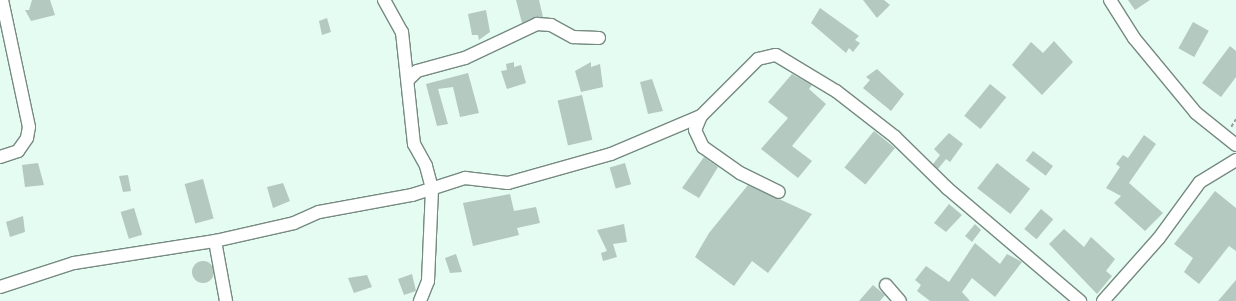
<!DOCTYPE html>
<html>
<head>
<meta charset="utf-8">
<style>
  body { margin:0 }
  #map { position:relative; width:1236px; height:301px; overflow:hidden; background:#e5fcf2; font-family:Ubuntu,sans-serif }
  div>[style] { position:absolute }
  .building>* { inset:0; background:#b4c9c0; transform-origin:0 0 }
  .round { border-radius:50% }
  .path>* { height:1.5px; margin-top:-0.75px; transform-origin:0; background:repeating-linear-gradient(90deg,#92a39c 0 4px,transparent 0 6px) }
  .roads { filter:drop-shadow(1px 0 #768a81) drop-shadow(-1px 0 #768a81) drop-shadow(0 1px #768a81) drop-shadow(0 -1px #768a81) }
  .minor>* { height:12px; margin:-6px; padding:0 6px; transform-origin:6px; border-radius:6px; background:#fff }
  span { translate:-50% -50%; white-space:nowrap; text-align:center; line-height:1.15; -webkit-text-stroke:3.5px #fff; paint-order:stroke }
</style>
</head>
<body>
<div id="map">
  <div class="building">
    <div style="clip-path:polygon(32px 0,50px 0,55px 15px,31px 21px,25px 10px,29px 10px)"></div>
    <div style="clip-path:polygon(516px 0,539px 0,543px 17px,522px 23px)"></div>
    <div style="clip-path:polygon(863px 0,884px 0,890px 5px,877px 18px)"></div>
    <div style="clip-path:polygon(1128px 0,1150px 0,1135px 10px)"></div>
    <div style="clip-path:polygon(820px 8px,859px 36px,855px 40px,860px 43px,853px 52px,849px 48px,846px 53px,811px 23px)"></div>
    <div style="clip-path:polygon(486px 10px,490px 32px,479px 40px,478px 35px,472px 35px,468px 14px)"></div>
    <div style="clip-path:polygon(327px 18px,331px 32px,322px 35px,319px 21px)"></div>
    <div style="left:1193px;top:22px;width:18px;height:30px;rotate:29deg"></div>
    <div style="clip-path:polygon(1054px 41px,1073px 62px,1042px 95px,1012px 65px,1031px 42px,1043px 53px)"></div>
    <div style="clip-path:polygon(1230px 46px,1236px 51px,1236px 77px,1221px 97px,1202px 83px)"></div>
    <div style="clip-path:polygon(514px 62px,514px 67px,521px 65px,526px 83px,507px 89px,501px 71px,507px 70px,506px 64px)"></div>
    <div style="clip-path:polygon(591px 62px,591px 67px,600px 64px,603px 87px,581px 92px,575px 71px)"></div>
    <div style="clip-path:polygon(877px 69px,904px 94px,891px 111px,863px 88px,870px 80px,866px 77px)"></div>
    <div style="clip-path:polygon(468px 73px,479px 113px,460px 117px,453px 87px,438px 89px,448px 124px,437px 126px,426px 84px)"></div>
    <div style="clip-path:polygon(792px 74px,812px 85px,809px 89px,826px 104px,792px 146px,812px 161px,798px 178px,761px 149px,788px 118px,768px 102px)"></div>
    <div style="clip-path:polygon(652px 79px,663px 111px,648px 114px,640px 82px)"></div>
    <div style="left:990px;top:84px;width:21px;height:41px;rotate:39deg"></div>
    <div style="left:582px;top:95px;width:46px;height:25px;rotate:77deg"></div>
    <div style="left:874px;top:131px;width:27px;height:47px;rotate:39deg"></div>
    <div style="clip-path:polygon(949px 133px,963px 144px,950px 162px,946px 159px,938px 169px,933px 164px,940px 155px,934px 149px)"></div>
    <div style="clip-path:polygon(1144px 135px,1156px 144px,1129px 183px,1163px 213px,1145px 231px,1114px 203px,1121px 196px,1106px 188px,1120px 167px,1116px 164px,1123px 155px,1128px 158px)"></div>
    <div style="left:1033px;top:151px;width:25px;height:12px;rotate:37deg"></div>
    <div style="clip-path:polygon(704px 157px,718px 167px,699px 198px,682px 188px)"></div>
    <div style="clip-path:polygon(38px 163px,44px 185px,25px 187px,22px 165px)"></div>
    <div style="left:625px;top:163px;width:22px;height:16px;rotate:74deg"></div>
    <div style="left:997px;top:163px;width:42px;height:32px;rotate:38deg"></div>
    <div style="clip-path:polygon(128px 175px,131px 191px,123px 192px,119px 176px)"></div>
    <div style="left:203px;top:179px;width:41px;height:19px;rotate:75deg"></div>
    <div style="clip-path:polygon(283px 183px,290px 201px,273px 208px,267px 187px)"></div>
    <div style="clip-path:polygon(748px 185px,812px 214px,768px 273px,752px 261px,734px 286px,695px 257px,709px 233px)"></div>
    <div style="clip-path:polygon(1215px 191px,1236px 208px,1236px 251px,1229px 246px,1199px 284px,1184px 272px,1193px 258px,1174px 244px)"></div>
    <div style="clip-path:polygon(510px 194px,514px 211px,536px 207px,540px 223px,517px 228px,519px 235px,473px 246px,463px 203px)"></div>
    <div style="clip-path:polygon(949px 204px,962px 215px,946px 232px,934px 223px)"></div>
    <div style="left:134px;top:208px;width:28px;height:14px;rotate:73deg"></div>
    <div style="left:1041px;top:209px;width:16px;height:26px;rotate:40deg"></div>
    <div style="clip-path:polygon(23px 216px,25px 232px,10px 237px,6px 222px)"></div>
    <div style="clip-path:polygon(624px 224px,627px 242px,613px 244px,617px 257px,603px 261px,601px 253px,607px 251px,597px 230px)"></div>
    <div style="clip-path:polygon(975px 224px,981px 230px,972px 242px,965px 236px)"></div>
    <div style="clip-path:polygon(1064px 229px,1084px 247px,1091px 237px,1115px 259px,1106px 271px,1112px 276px,1097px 294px,1049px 244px)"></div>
    <div style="clip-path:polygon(975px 243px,1000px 264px,1007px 254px,1022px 262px,995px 297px,972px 278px,962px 292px,970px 301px,930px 301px,917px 291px,921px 285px,915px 280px,926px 266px,949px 282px)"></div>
    <div style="clip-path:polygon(456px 254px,462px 272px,450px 273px,445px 258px)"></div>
    <div class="round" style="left:192px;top:261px;width:22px;height:22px"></div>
    <div style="clip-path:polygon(412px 274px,416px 291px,404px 295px,398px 279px)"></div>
    <div style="clip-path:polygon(367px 275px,372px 287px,354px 293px,348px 278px)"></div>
    <div style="clip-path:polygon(1236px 280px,1236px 301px,1218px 301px)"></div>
    <div style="clip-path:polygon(873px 285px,885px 295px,880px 301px,859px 301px)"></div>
  </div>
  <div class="path">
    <div style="left:1231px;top:127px;width:9px;rotate:-58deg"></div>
  </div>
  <div class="roads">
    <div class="minor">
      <div style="left:384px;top:0;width:37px;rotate:61deg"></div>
      <div style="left:402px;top:32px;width:113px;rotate:83.9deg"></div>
      <div style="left:414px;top:144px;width:25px;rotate:61deg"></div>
      <div style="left:426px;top:166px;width:24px;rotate:75deg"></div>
      <div style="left:432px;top:189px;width:92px;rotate:92.5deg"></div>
      <div style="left:428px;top:281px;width:22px;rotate:112deg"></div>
      <div style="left:1110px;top:0;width:45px;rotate:57.7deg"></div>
      <div style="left:1134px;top:38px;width:97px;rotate:50.4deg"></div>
      <div style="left:1196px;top:113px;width:51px;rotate:38.7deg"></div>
      <div style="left:409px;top:79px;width:11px;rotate:-45deg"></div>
      <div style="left:417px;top:71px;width:50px;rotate:-15.2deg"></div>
      <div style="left:465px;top:58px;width:80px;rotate:-25.3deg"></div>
      <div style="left:537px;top:24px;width:14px;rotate:4deg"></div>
      <div style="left:551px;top:25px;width:25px;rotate:29deg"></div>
      <div style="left:573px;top:37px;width:26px;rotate:2deg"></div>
      <div style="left:701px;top:116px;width:15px;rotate:113deg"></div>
      <div style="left:695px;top:130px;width:19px;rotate:65deg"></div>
      <div style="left:703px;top:147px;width:45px;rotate:35.1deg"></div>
      <div style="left:740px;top:173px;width:43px;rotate:26deg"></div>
      <div style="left:0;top:157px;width:19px;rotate:-18deg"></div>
      <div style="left:18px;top:151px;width:16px;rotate:-55deg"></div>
      <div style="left:27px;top:138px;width:11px;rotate:-80deg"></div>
      <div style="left:29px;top:127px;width:130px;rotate:-102deg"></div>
      <div style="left:215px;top:241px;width:61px;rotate:79.6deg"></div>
      <div style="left:886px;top:285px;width:21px;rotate:49deg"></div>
      <div style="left:0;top:287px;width:78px;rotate:-18deg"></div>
      <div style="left:74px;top:263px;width:143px;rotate:-8.9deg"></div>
      <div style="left:215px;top:241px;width:81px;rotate:-12.8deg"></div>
      <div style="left:294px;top:223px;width:27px;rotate:-24deg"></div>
      <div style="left:319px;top:212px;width:95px;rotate:-10.4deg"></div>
      <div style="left:412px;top:195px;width:56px;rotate:-17.8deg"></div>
      <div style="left:465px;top:178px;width:43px;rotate:6.6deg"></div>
      <div style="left:508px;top:183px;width:107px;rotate:-15.7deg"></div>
      <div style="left:611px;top:154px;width:98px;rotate:-22.9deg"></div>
      <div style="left:701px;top:116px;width:81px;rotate:-45deg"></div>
      <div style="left:758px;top:59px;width:18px;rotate:-13deg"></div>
      <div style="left:776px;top:55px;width:70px;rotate:31deg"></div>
      <div style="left:836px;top:91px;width:75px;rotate:37.9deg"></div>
      <div style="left:895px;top:137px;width:73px;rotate:44.4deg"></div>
      <div style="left:947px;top:188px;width:175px;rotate:40.4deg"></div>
      <div style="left:1103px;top:301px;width:84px;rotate:-48.4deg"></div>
      <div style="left:1159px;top:238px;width:69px;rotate:-53.8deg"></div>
      <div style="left:1200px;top:182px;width:42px;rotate:-31.4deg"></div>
    </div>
  </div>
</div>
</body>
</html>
